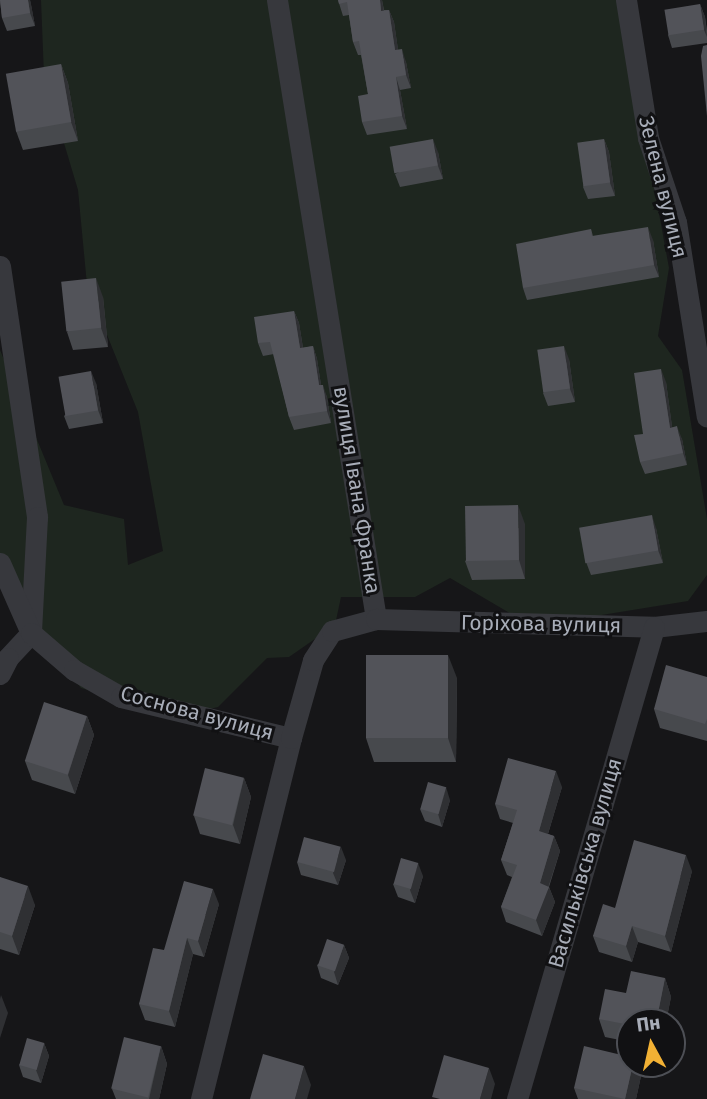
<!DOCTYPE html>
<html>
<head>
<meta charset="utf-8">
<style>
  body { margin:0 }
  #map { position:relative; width:707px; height:1099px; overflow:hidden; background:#161618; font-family:"Fira Sans",sans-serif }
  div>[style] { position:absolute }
  .green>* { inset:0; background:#1e261f }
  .minor>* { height:21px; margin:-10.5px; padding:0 10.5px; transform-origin:10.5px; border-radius:10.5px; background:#37383d }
  .wall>* { inset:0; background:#47494d }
  .shaded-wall>* { inset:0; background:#2f3033 }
  .building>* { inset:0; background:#525359; transform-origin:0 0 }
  span { translate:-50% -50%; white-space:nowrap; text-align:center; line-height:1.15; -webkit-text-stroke:6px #111113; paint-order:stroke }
  .street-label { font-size:21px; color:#a8adb8 }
  .north { position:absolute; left:616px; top:1008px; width:70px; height:70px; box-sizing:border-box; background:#111113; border:2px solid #4d4f55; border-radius:50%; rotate:352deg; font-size:19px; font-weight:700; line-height:28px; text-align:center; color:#a8adb8 }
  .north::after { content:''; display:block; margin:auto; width:24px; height:32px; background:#f2b134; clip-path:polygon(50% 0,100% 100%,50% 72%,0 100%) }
</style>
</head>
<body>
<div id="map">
  <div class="green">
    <div style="clip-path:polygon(41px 0,620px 0,669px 268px,658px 336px,682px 370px,707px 519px,707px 575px,688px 601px,577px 619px,523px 621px,450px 578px,415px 597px,341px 597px,335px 625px,289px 657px,267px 658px,218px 707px,176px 717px,81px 688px,44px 643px,0 559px,0 350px,64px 505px,124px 519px,128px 565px,163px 551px,138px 412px,87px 285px,78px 190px,44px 76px)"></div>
  </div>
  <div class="minor">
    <div style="left:277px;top:0;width:627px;rotate:80.91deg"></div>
    <div style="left:626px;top:0;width:140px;rotate:80.9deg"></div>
    <div style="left:648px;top:138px;width:89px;rotate:71.6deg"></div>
    <div style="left:676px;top:222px;width:197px;rotate:81deg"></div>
    <div style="left:0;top:266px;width:254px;rotate:81.6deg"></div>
    <div style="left:37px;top:517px;width:116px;rotate:93deg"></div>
    <div style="left:31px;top:633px;width:34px;rotate:133deg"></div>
    <div style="left:8px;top:658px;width:18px;rotate:117deg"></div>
    <div style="left:0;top:563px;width:77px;rotate:66.1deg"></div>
    <div style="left:31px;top:633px;width:57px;rotate:40.7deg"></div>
    <div style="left:74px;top:670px;width:54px;rotate:29.9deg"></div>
    <div style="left:121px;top:697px;width:175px;rotate:13.6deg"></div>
    <div style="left:201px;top:1099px;width:372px;rotate:-76deg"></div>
    <div style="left:291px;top:738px;width:81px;rotate:-74.2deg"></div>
    <div style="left:313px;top:660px;width:35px;rotate:-57deg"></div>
    <div style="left:332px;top:631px;width:46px;rotate:-15.3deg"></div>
    <div style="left:376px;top:619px;width:278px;rotate:1.6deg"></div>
    <div style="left:654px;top:627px;width:53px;rotate:-6.5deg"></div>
    <div style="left:517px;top:1099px;width:491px;rotate:-73.8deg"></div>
  </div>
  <div class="wall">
    <div style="clip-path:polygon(0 0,30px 0,35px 26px,7px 31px,2px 18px)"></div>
    <div style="clip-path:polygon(338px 0,382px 0,384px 10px,389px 10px,394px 22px,398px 50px,406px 62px,411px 88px,400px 90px,407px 129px,367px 135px,362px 122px,368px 94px,361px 55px,358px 55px,353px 42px,349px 15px,343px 16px)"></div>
    <div style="clip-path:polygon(700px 4px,705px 17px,707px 31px,707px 43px,672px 48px,668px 35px)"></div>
    <div style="clip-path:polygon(61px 64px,68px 83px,78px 141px,23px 150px,16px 131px)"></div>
    <div style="clip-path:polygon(604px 139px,609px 152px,615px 196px,588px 199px,583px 187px)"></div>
    <div style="clip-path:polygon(438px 152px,443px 179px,400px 187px,395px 174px)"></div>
    <div style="clip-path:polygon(591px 229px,593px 236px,653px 240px,659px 277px,527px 300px,523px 288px)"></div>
    <div style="clip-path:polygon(103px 297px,108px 347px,73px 350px,67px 332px)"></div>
    <div style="clip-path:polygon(294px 311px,299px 323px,303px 348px,313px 346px,317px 359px,321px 385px,327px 397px,331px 423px,294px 430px,289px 417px,274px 354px,263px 356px,258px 343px)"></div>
    <div style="clip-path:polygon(569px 359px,575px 402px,548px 406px,543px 393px)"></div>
    <div style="clip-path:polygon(666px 382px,672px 427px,682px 439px,687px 465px,645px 474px,640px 462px,643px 434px)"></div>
    <div style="clip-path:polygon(96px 383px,103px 423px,69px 429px,64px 416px)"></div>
    <div style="clip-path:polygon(525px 524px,525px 579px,472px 580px,465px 561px)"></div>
    <div style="clip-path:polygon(656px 528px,663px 563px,591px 575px,586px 562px)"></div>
    <div style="clip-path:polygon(707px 677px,707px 741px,660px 728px,654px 709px)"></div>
    <div style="clip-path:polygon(457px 678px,456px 762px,374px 762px,366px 738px)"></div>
    <div style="clip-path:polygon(87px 716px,94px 735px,75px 794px,32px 780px,25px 761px)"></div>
    <div style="clip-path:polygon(244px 778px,251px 797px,240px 844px,200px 834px,194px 816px)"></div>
    <div style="clip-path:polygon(562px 787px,548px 834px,554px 836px,560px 851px,549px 887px,555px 902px,542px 936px,506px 922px,501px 907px,512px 877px,507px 875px,501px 860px,513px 823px,500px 819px,495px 804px)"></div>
    <div style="clip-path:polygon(450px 800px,442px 827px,425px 821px,420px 809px)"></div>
    <div style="clip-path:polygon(346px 860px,338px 885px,301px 875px,297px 862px)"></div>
    <div style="clip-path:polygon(692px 871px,671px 952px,638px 942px,632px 962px,599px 952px,593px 936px,615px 908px)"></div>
    <div style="clip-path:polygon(423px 876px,415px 903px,398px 897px,393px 884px)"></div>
    <div style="clip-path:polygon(0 877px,35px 905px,19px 955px,0 949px)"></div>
    <div style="clip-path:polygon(219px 904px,204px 957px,193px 954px,175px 1027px,145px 1020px,139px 1004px,164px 950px)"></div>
    <div style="clip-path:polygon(344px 945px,349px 958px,338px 985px,321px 978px,317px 965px)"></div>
    <div style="clip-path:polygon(665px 978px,671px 997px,666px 1022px,630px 1022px,630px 1042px,605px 1037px,599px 1019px,626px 993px)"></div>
    <div style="clip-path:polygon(44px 1043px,49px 1056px,41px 1083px,23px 1077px,19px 1065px)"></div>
    <div style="clip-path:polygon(161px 1046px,167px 1064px,159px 1099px,116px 1099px,112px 1089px)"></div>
    <div style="clip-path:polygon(630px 1064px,637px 1064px,641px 1076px,636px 1099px,578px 1099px,574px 1088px)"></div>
  </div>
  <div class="shaded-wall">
    <div style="clip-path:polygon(28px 0,30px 0,31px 4px,35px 26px,30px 13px)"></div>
    <div style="clip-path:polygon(380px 0,382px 0,386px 24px,381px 11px)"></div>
    <div style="clip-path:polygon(700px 4px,705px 17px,707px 37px,704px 30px)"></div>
    <div style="clip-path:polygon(389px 10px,394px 22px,400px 63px,395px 50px)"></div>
    <div style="clip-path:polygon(402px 49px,406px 62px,411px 88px,406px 75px)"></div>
    <div style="clip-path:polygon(61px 64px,68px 83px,78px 141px,71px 122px)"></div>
    <div style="clip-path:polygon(396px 77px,400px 90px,407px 129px,402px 116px)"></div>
    <div style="clip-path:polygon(433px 139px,438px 152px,443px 179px,438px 166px)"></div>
    <div style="clip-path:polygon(604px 139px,609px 152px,615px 196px,610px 183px)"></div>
    <div style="clip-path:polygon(648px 227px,653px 240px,659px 277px,654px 265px)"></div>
    <div style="clip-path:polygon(96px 278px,103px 297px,108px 347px,101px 328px)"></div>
    <div style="clip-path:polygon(294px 311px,299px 323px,305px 361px,300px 348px)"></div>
    <div style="clip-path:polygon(313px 346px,317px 359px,323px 398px,319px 385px)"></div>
    <div style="clip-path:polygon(564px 346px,569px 359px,575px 402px,570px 389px)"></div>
    <div style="clip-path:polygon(661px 369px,666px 382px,674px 441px,670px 428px)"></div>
    <div style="clip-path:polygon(91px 371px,96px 383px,103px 423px,98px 410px)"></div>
    <div style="clip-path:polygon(323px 385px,327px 397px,331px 423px,327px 411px)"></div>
    <div style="clip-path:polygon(677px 426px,682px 439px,687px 465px,683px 453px)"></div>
    <div style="clip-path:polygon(518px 505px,525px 524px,525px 579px,519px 560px)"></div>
    <div style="clip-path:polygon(652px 515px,656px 528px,663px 563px,658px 550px)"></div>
    <div style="clip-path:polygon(448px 655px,457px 678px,456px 762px,448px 738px)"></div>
    <div style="clip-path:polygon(87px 716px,94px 735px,75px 794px,68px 775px)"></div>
    <div style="clip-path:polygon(556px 771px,562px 787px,544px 847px,539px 831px)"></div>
    <div style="clip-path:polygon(244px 778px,251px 797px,240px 844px,233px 825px)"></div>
    <div style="clip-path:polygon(446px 787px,450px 800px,442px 827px,438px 814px)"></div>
    <div style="clip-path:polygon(554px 836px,560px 851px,547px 891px,549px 887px,555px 902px,542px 936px,536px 920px,540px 883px)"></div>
    <div style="clip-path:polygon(341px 847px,346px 860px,338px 885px,333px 873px)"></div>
    <div style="clip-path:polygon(686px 855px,692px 871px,671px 952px,665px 936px)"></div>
    <div style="clip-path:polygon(418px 863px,423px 876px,415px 903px,410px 890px)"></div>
    <div style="clip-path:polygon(28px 886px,35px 905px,19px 955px,12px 936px)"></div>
    <div style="clip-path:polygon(213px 889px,219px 904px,204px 957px,198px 941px)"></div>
    <div style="clip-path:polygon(632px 926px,638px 942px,632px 962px,626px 946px)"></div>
    <div style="clip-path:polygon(187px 938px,193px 954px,175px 1027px,169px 1011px)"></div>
    <div style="clip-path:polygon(344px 945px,349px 958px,338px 985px,334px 972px)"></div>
    <div style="clip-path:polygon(665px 978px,671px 997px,666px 1022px,658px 1022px,657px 1018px)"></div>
    <div style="clip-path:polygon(1px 995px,8px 1013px,0 1038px,0 999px)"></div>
    <div style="clip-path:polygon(44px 1043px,49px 1056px,41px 1083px,36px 1070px)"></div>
    <div style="clip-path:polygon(161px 1046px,167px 1064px,159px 1099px,149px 1099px)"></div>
    <div style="clip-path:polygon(633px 1064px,637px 1064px,641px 1076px,636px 1099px,625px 1099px)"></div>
    <div style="clip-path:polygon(304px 1066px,311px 1085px,307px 1099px,295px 1099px)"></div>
    <div style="clip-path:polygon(489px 1068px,495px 1084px,491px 1099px,480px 1099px)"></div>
  </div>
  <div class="building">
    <div style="clip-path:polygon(0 0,28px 0,30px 13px,2px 18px)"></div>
    <div style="clip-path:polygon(338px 0,380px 0,381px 11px,389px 10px,395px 50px,402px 49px,406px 75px,396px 77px,402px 116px,362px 122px,358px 96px,368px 94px,359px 41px,353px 42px,347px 2px,339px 4px)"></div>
    <div style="left:700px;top:4px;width:26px;height:36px;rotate:81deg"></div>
    <div style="clip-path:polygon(707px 45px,707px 116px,701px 56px,703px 46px)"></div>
    <div style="left:61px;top:64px;width:59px;height:56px;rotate:80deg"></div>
    <div style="left:433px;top:139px;width:27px;height:44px;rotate:80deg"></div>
    <div style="left:604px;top:139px;width:44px;height:27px;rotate:82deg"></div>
    <div style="clip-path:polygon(648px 227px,654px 265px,523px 288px,516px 244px,591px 229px,592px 236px)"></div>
    <div style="left:96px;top:278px;width:50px;height:35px;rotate:84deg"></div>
    <div style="clip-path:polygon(294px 311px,300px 348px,313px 346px,319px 385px,323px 385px,327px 411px,289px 417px,270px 342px,258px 343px,254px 317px)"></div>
    <div style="left:564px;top:346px;width:43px;height:27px;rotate:82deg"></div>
    <div style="clip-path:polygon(661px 369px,670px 428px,677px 426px,683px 453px,640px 462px,634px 435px,643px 434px,634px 373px)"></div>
    <div style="left:91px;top:371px;width:40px;height:33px;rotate:80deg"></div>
    <div style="left:518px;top:505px;width:55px;height:53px;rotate:89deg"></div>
    <div style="left:652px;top:515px;width:36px;height:74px;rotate:80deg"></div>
    <div style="left:366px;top:655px;width:82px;height:83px"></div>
    <div style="clip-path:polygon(666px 665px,707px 677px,707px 719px,705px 724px,654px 709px)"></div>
    <div style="left:44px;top:702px;width:45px;height:62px;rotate:18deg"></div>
    <div style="clip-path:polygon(508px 758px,556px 771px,539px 831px,554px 836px,540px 883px,549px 887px,536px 920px,501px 907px,517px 865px,501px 860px,517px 810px,495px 804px)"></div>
    <div style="left:205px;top:768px;width:40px;height:49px;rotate:14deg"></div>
    <div style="left:428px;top:782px;width:19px;height:28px;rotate:16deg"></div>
    <div style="left:304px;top:837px;width:38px;height:26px;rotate:15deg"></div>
    <div style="clip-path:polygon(634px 840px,686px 855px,665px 936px,632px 926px,626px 946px,593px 936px,603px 904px,615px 908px)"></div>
    <div style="left:401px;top:858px;width:18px;height:27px;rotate:16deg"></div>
    <div style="clip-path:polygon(0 877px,28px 886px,12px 936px,0 932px)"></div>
    <div style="clip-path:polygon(184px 881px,213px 889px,198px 941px,187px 938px,169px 1011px,139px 1004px,153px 948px,164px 950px)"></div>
    <div style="left:327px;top:939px;width:18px;height:28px;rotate:19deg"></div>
    <div style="clip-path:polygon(631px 971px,665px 978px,657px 1018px,637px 1014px,636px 1022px,630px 1022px,630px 1025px,599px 1019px,605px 989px,626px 993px)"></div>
    <div style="left:124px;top:1037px;width:38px;height:53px;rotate:14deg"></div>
    <div style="left:27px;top:1038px;width:18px;height:28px;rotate:16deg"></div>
    <div style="clip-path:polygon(584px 1046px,630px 1057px,630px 1064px,633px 1064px,625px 1099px,574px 1088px)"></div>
    <div style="clip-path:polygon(263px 1054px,304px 1066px,295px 1099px,250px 1099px)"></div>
    <div style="clip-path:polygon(444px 1055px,489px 1068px,480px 1099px,440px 1099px,432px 1097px)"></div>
  </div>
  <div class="street-label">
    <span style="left:663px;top:187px;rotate:76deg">Зелена вулиця</span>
    <span style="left:357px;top:490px;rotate:81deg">вулиця Івана Франка</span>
    <span style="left:541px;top:624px;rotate:1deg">Горіхова вулиця</span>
    <span style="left:197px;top:713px;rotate:15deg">Соснова вулиця</span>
    <span style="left:585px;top:863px;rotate:-74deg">Васильківська вулиця</span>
  </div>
  <div class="north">Пн</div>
</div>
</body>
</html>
